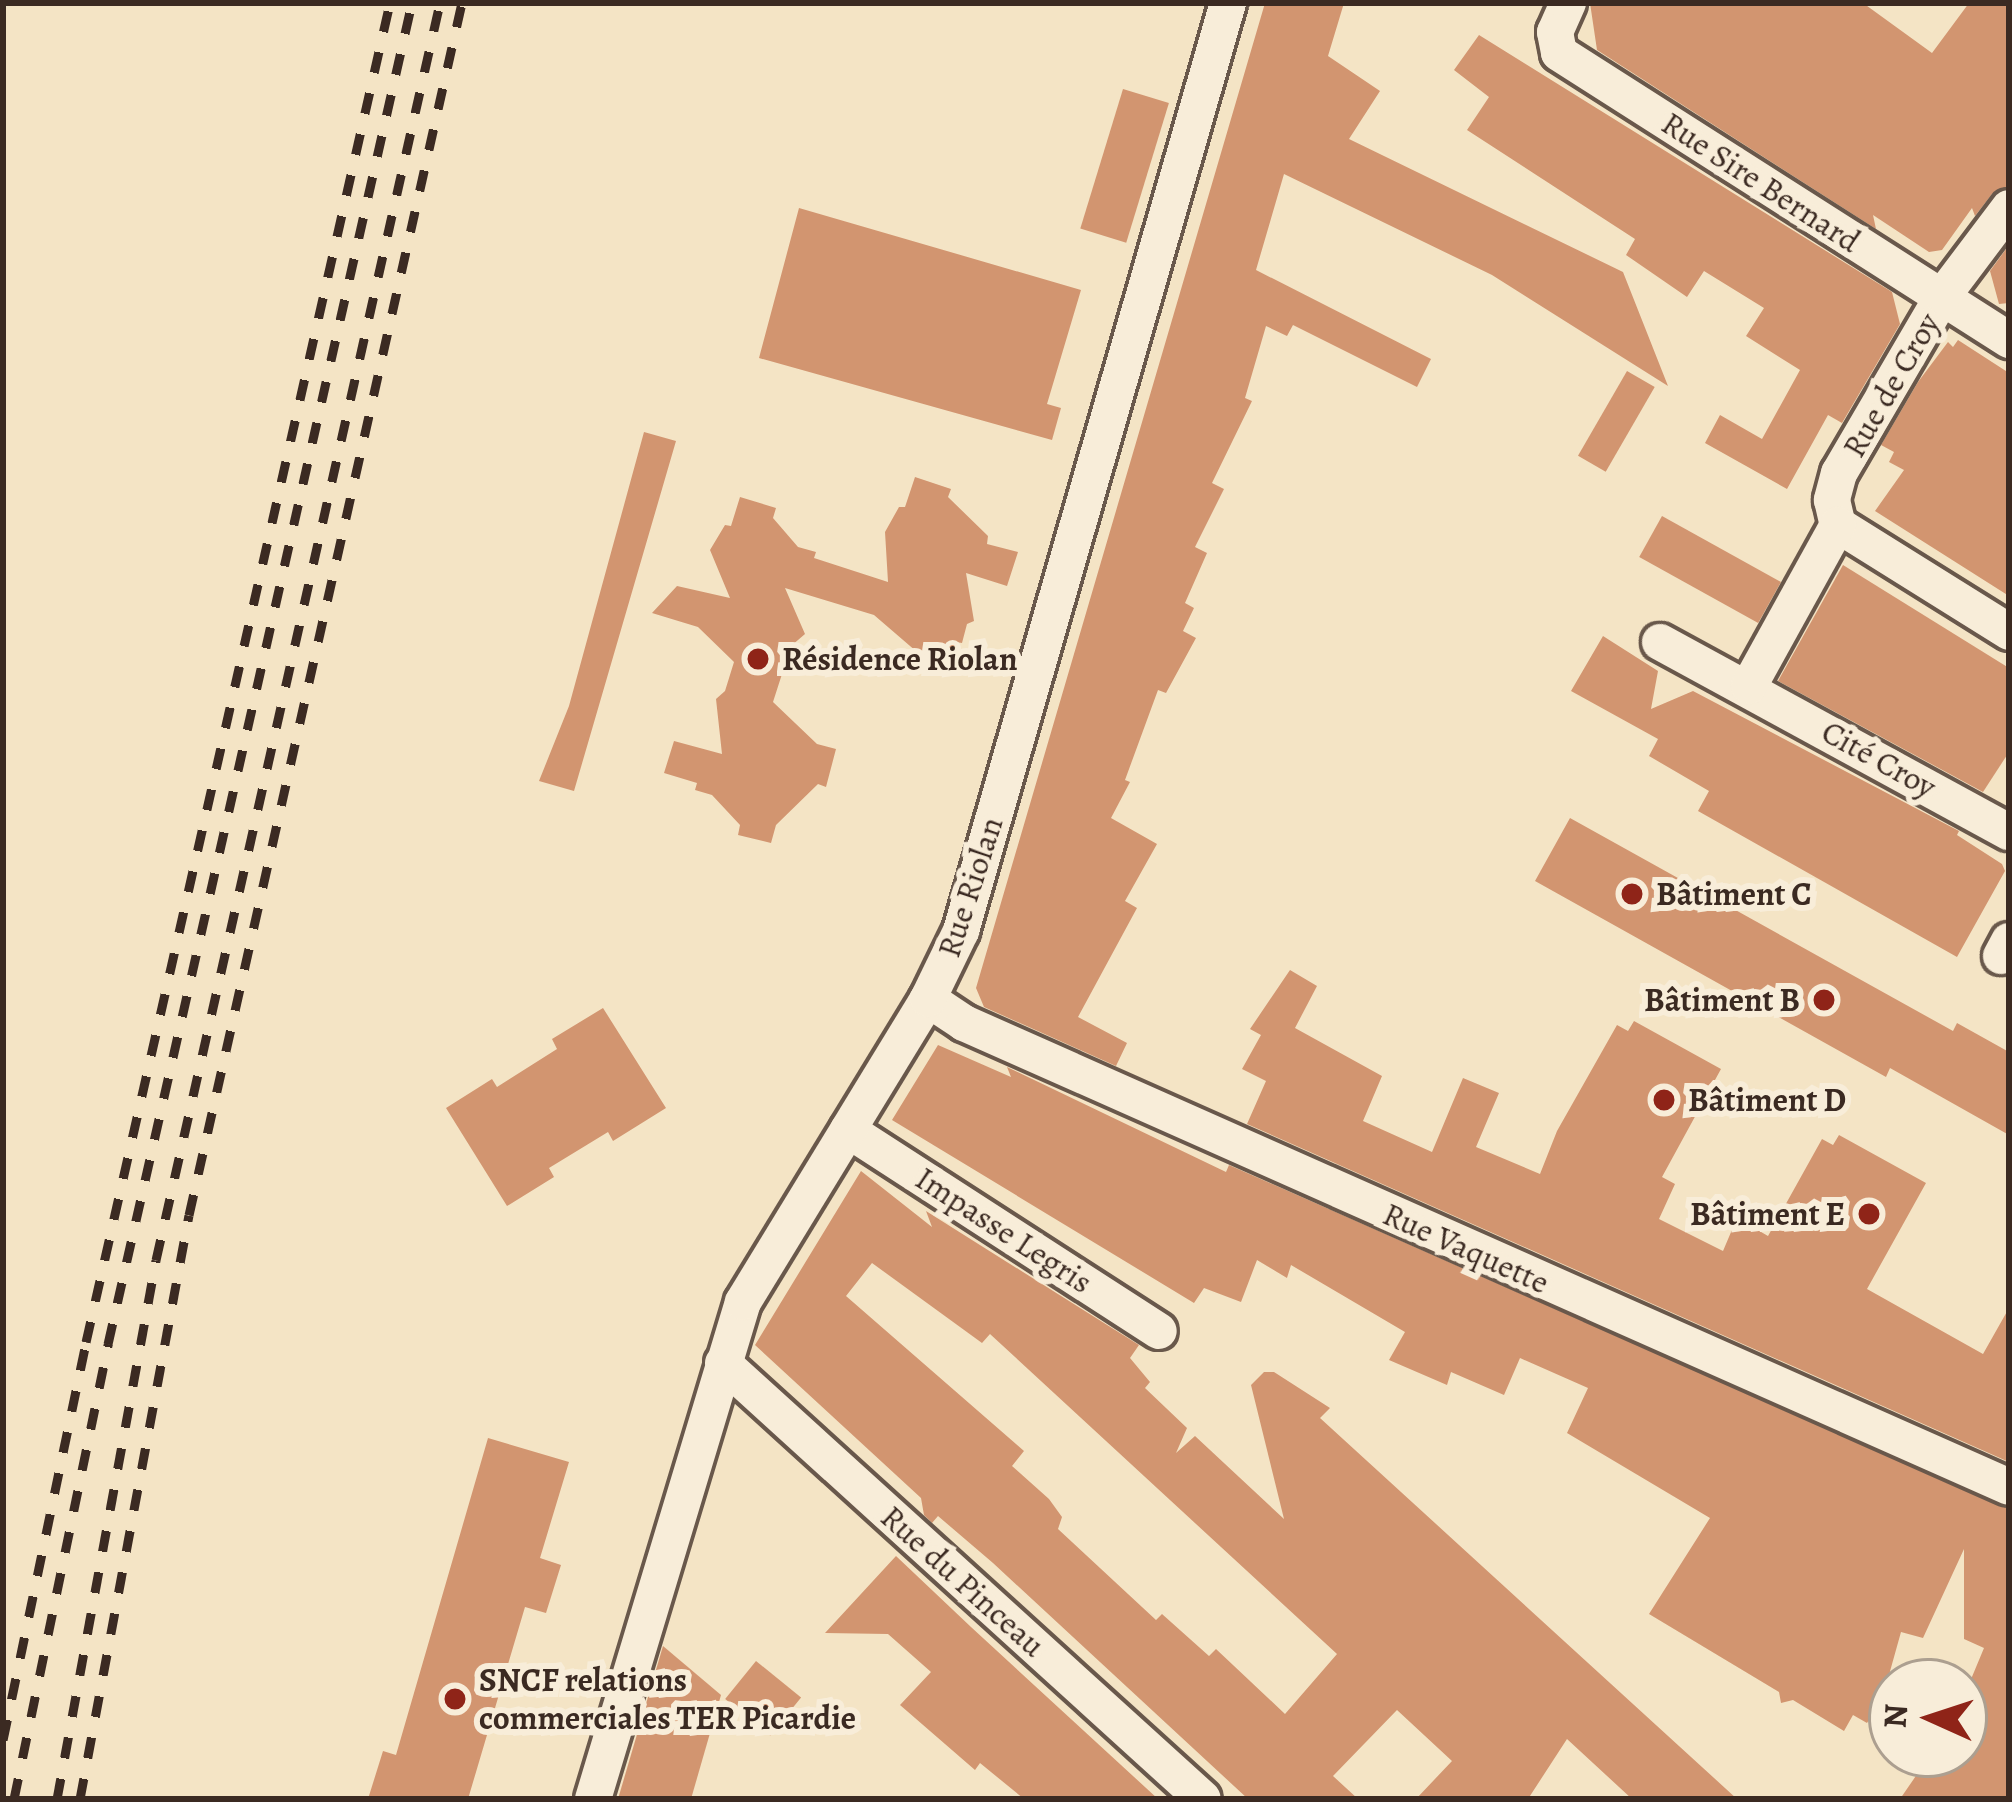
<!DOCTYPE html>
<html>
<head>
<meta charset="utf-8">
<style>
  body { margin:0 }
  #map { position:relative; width:2012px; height:1802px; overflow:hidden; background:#f4e4c5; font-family:Alegreya,serif }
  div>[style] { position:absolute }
  .building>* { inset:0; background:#d29570; transform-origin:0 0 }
  .roads { filter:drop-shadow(3px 0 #69584b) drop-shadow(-3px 0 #69584b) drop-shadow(0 3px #69584b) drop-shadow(0 -3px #69584b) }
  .minor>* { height:36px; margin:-18px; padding:0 18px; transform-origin:18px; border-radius:18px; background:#f8edd9 }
  .rail>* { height:9px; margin-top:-4.5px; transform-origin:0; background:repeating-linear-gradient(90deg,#3b2a22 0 21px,transparent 0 42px) }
  .dots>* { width:33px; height:33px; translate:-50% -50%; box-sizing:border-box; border:6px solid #f8edd9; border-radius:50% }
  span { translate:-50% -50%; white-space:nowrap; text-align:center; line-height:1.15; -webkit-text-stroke:12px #f8edd9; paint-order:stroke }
  .street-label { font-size:33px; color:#3b2a22 }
  .poi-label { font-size:33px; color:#3b2a22; font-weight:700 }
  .left { translate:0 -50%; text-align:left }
  .right { translate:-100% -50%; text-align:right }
  .frame { position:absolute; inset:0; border:6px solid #3b2a22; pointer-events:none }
  .north { position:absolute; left:1868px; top:1658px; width:120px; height:120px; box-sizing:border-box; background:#f8edd9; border:3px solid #ac9f90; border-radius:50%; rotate:273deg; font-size:33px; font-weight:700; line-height:48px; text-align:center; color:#3b2a22 }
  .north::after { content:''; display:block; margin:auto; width:42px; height:54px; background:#8f2418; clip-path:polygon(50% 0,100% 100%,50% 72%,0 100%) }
</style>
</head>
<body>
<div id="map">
  <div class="building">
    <div style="clip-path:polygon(1265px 3px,1344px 3px,1328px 56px,1380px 91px,1349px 139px,1623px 272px,1668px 386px,1492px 275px,1284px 174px,1256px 270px,1431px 359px,1417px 387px,1293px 325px,1287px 336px,1266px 326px,1245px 398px,1252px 401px,1212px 483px,1224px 489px,1195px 547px,1207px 553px,1185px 603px,1194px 608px,1183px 631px,1196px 638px,1166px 693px,1158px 690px,1125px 780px,1130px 782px,1111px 818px,1157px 844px,1125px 901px,1137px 908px,1078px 1017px,1127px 1043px,1116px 1066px,984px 1007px,976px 988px)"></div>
    <div style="clip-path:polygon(1590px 3px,1863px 3px,1932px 53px,1969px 3px,2009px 3px,2009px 186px,1992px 194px,1975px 216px,1972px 208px,1942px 250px,1929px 252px,1873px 215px,1876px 229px,1597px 50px)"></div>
    <div style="clip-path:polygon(1479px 35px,1892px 292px,1900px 324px,1842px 423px,1828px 415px,1787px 489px,1705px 443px,1720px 415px,1762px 439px,1800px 370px,1746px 336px,1764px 308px,1704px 271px,1687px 297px,1626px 255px,1635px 239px,1467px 130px,1489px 97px,1454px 70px)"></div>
    <div style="left:1123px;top:89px;width:48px;height:146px;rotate:17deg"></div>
    <div style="clip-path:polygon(799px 208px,1081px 290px,1047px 404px,1061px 408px,1052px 440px,759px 358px)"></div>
    <div style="clip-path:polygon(2009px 245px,2009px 303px,1999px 304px,1990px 271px)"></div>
    <div style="clip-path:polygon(1958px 340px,2009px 373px,2009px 596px,1875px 511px,1904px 470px,1889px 462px,1894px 452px,1881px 445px,1918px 382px,1948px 342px,1953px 347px)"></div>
    <div style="left:1627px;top:371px;width:32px;height:98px;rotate:30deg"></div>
    <div style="clip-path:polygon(644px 432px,676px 441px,574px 791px,539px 781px,569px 706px)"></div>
    <div style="clip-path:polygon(915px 477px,951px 489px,948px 497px,988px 536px,987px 544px,1018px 552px,1007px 586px,966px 573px,974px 621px,967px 624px,962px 643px,956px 642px,945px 675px,914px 665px,917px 652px,874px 615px,785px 588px,805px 634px,791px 646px,773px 702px,817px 744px,836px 749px,826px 787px,818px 784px,776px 825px,771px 843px,738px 835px,740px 825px,712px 795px,695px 790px,697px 783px,664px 773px,674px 741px,722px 754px,716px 699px,725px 691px,734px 662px,698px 627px,652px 613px,677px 586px,730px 598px,710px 550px,725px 525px,731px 526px,740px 497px,776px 508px,773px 518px,798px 547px,816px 552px,814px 558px,888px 582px,885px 532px,899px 507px,905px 507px)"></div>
    <div style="left:1662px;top:516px;width:136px;height:47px;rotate:29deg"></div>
    <div style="clip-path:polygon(1843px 565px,2009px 668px,2009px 752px,1983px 792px,1778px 681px)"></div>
    <div style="clip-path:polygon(1603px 636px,1658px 671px,1651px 709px,1693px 691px,1959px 831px,1957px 835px,2002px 864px,2005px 871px,1957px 957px,1698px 811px,1709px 791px,1649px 756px,1658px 739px,1571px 691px)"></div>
    <div style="clip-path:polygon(1570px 818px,1953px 1031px,1957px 1023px,2009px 1052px,2009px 1135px,1890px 1068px,1886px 1077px,1535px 881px)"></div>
    <div style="clip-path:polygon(1290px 970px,1317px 986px,1295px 1028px,1382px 1076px,1363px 1121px,1432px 1152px,1463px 1078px,1499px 1093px,1476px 1147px,1540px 1174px,1557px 1131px,1617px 1025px,1628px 1031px,1634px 1021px,1721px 1069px,1662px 1177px,1675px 1184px,1659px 1219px,1723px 1251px,1737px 1218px,1768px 1236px,1822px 1139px,1833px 1145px,1839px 1135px,1926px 1183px,1867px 1289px,1983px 1354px,2009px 1308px,2009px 1462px,1247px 1124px,1266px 1081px,1242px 1069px,1261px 1035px,1250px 1029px)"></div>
    <div style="clip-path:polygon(603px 1008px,666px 1108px,613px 1141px,608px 1132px,549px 1168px,554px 1177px,507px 1206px,446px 1108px,492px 1079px,497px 1087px,557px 1049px,552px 1039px)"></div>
    <div style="clip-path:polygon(938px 1045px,1011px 1077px,1007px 1067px,1226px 1172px,1229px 1165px,2009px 1509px,2009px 1799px,1900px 1799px,1931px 1754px,1964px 1754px,1964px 1696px,1984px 1648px,1964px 1639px,1964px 1549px,1923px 1638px,1901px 1632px,1882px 1700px,1867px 1723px,1853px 1715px,1844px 1731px,1793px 1700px,1781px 1703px,1779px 1692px,1649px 1614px,1710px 1518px,1567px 1433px,1588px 1388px,1520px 1358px,1504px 1395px,1451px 1372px,1447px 1385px,1389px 1360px,1405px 1332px,1291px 1265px,1287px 1278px,1257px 1260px,1241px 1302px,1204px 1288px,1194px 1303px,892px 1120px)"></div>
    <div style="clip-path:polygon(evenodd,861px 1171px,932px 1227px,926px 1211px,1139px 1345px,1130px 1358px,1150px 1382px,1145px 1388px,1187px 1428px,1176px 1453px,1195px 1436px,1284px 1519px,1251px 1385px,1264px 1372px,1274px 1372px,1330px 1408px,1320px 1418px,1737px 1799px,1632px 1799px,1567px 1739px,1528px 1799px,1416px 1799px,1452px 1761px,1397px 1710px,1333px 1776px,1358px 1799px,1248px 1799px,993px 1563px,938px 1516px,932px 1523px,924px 1515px,921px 1498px,755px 1345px,861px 1171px,872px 1263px,982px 1343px,990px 1334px,1337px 1654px,1285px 1714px,1216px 1649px,1209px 1656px,1162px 1614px,1156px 1620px,1058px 1529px,1062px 1517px,1049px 1499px,1012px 1466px,1024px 1451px,846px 1296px,872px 1263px)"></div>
    <div style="clip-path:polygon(488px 1438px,569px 1462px,540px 1558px,561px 1565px,546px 1613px,525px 1607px,468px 1799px,368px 1799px,383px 1751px,396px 1755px)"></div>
    <div style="clip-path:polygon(896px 1556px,971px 1627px,1158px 1799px,1024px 1799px,980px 1763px,975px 1770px,900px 1705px,931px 1672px,888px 1634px,825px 1633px)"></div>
    <div style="clip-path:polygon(663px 1646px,721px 1695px,691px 1799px,618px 1799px)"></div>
    <div style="left:756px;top:1661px;width:58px;height:49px;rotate:39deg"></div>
  </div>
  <div class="roads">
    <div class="minor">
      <div style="left:1568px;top:3px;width:32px;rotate:114deg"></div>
      <div style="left:1555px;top:32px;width:21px;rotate:79deg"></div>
      <div style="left:1559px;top:53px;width:534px;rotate:32.53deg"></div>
      <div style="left:2009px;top:208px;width:111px;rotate:127deg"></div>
      <div style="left:1942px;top:297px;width:204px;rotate:120.3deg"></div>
      <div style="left:1839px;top:473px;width:28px;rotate:105deg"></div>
      <div style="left:1832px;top:500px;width:26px;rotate:77deg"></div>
      <div style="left:1838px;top:525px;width:202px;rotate:32deg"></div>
      <div style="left:1660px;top:642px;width:397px;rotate:28.6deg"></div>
      <div style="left:1749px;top:686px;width:184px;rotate:-61.1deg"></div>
      <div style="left:2001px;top:956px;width:17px;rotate:-62deg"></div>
      <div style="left:928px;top:999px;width:43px;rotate:33.7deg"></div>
      <div style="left:964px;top:1023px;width:1143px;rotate:23.94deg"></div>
      <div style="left:848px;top:1130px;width:370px;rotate:32.9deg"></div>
      <div style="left:723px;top:1363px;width:648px;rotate:42.25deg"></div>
      <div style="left:593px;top:1799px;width:519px;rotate:-73.21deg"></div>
      <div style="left:743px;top:1302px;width:355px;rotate:-58.6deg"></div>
      <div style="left:928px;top:999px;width:76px;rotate:-64.1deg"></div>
      <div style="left:961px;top:931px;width:966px;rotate:-73.95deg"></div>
    </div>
  </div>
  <div class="rail">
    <div style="left:3px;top:1740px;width:407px;rotate:-78.2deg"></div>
    <div style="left:86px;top:1342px;width:1373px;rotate:-77.21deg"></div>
    <div style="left:14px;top:1799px;width:465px;rotate:-78.3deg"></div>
    <div style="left:108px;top:1344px;width:1375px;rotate:-77.23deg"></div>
    <div style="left:57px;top:1799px;width:548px;rotate:-79.59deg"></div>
    <div style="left:156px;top:1260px;width:1289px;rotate:-77.27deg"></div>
    <div style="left:80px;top:1799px;width:594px;rotate:-79.43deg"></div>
    <div style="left:189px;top:1215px;width:1242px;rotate:-77.31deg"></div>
  </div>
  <div class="dots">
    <div style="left:758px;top:659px;background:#8f2418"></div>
    <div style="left:1632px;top:894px;background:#8f2418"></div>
    <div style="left:1824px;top:1000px;background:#8f2418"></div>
    <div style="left:1664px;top:1100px;background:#8f2418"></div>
    <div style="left:1869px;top:1214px;background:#8f2418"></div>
    <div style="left:455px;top:1699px;background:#8f2418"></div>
  </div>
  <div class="street-label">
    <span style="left:1761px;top:182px;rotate:33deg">Rue Sire Bernard</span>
    <span style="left:1891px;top:385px;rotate:-60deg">Rue de Croy</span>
    <span style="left:1879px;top:759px;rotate:29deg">Cité Croy</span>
    <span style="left:970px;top:887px;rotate:-72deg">Rue Riolan</span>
    <span style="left:1004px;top:1230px;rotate:33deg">Impasse Legris</span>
    <span style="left:1466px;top:1248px;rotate:24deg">Rue Vaquette</span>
    <span style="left:963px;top:1581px;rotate:42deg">Rue du Pinceau</span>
  </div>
  <div class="poi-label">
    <span class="left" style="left:782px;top:659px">Résidence Riolan</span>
    <span class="left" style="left:1656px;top:894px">Bâtiment C</span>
    <span class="right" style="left:1800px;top:1000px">Bâtiment B</span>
    <span class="left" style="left:1688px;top:1100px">Bâtiment D</span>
    <span class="right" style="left:1845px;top:1214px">Bâtiment E</span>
    <span class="left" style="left:479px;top:1699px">SNCF relations<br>commerciales TER Picardie</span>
  </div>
  <div class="frame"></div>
  <div class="north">N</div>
</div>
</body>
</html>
